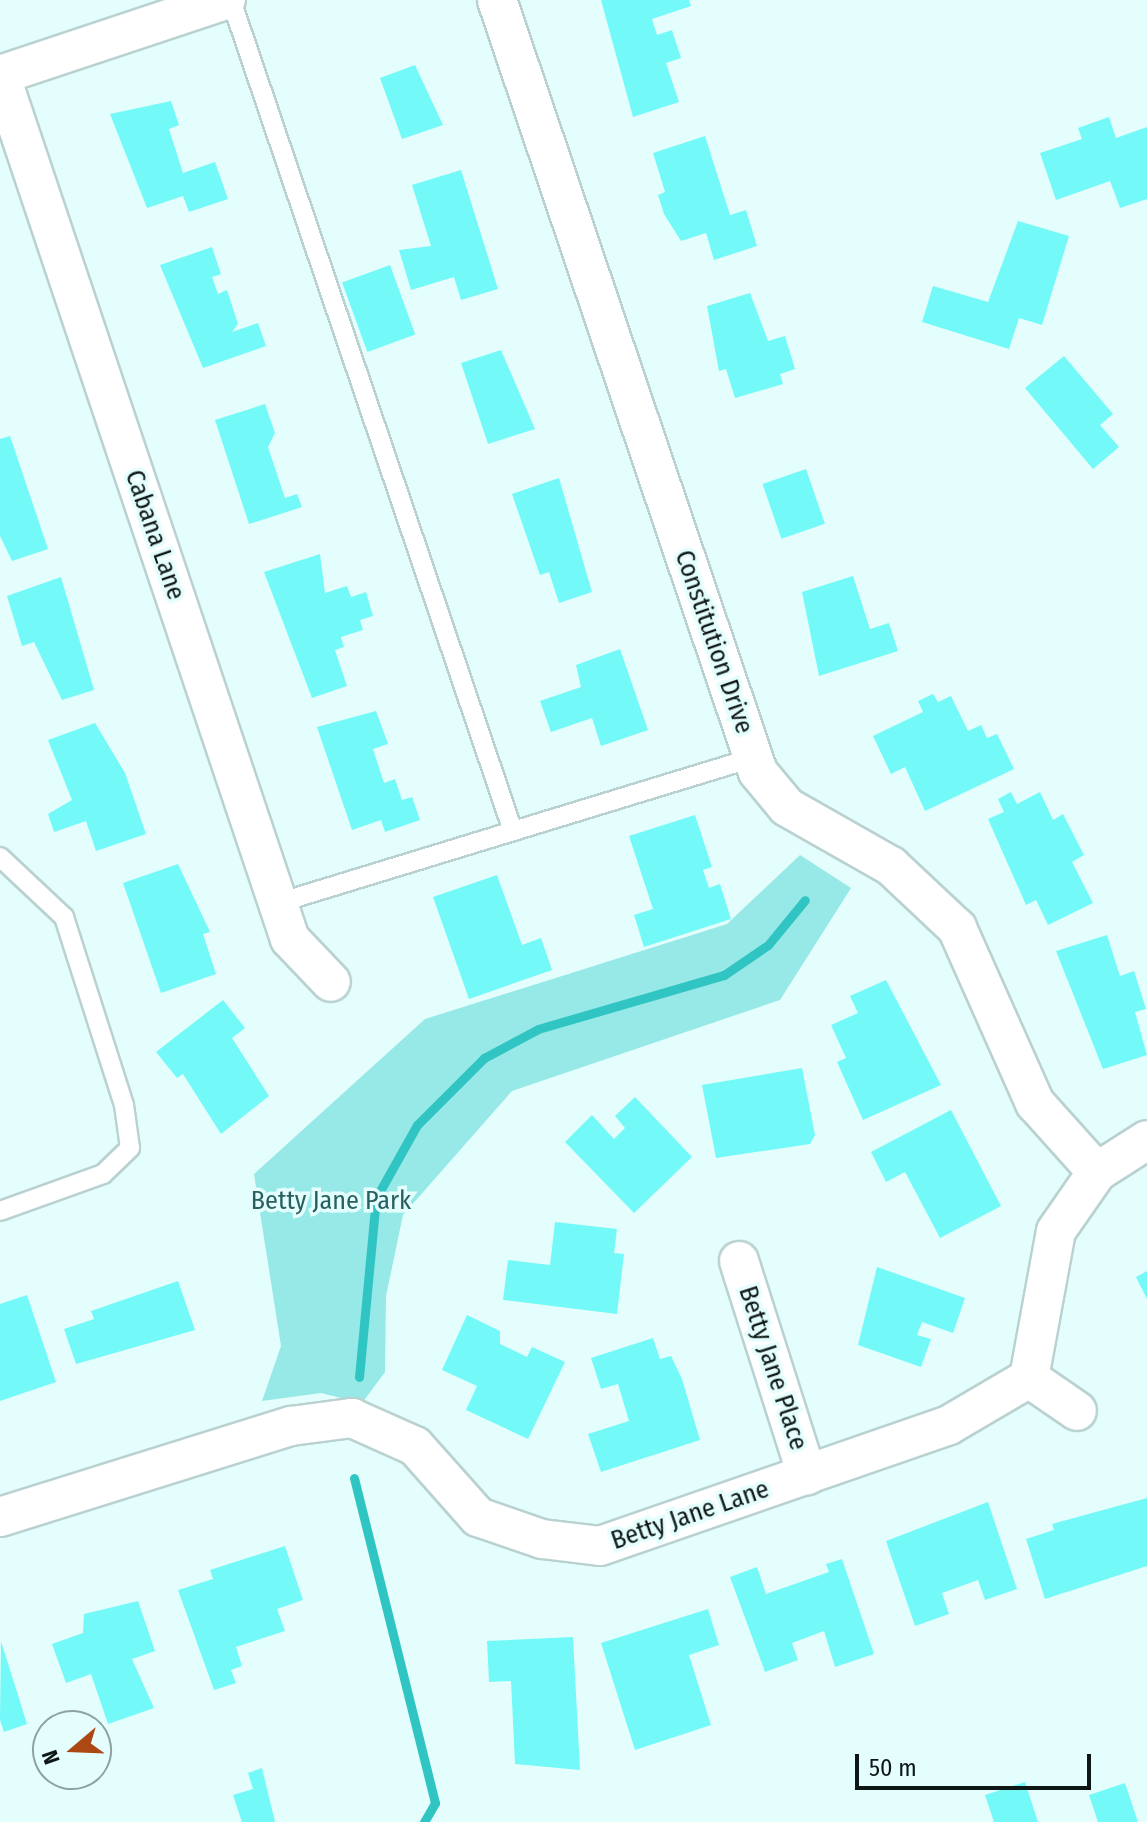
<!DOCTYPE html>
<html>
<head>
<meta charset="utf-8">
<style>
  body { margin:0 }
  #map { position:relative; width:1147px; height:1822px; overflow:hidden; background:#e4fefd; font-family:"Fira Sans Condensed",sans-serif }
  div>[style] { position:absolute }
  .green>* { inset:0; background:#96e9e7 }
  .stream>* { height:9px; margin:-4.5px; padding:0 4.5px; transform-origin:4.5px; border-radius:4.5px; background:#30c5c3 }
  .building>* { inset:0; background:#73faf8; transform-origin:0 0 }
  .roads { filter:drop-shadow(2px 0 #b9d2d1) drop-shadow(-2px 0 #b9d2d1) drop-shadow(0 2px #b9d2d1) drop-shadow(0 -2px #b9d2d1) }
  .lane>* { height:18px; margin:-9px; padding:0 9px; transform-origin:9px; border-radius:9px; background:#fff }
  .street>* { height:38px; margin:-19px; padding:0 19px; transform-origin:19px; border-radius:19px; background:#fff }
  span { translate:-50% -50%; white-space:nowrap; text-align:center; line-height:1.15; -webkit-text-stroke:7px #e4fefd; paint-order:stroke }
  .street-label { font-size:26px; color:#0e1716 }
  .park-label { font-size:26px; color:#27605f }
  .north { position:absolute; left:32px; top:1710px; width:80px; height:80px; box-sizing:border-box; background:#e4fefd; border:2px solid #8ea2a1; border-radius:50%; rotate:251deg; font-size:22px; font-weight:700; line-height:32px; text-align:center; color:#0e1716 }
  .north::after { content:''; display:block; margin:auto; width:28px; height:36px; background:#ac4814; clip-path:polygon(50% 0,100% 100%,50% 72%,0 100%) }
  .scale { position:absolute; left:855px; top:1754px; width:236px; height:36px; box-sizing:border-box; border:4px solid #0e1716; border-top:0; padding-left:10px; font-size:24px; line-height:28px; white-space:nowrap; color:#0e1716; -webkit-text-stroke:6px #e4fefd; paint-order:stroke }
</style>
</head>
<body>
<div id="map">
  <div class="green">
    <div style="clip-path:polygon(800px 855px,851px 888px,780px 1000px,512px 1091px,403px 1215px,386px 1296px,385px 1372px,362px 1403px,321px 1393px,262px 1401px,281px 1346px,254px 1174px,425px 1019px,727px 924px)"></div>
  </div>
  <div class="stream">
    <div style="left:359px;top:1377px;width:180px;rotate:-84.6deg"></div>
    <div style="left:376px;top:1198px;width:84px;rotate:-60.7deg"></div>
    <div style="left:417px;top:1125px;width:95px;rotate:-45deg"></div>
    <div style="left:484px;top:1058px;width:61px;rotate:-28.2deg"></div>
    <div style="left:538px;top:1029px;width:194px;rotate:-16.2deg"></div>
    <div style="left:724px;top:975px;width:53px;rotate:-34.3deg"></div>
    <div style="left:768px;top:945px;width:58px;rotate:-50.6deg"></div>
    <div style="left:354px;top:1478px;width:335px;rotate:76deg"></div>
    <div style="left:435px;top:1803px;width:22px;rotate:120deg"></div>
  </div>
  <div class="building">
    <div style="clip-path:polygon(601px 0,689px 0,691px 6px,652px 19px,657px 35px,672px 30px,681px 58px,666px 63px,679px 102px,633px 117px)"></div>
    <div style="clip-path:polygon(415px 65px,443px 125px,402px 139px,380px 78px)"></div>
    <div style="clip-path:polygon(171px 101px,179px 125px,169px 129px,183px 173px,215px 162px,228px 199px,189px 212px,183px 196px,147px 208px,110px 114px)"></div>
    <div style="clip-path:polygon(1109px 117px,1116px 138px,1147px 127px,1147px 199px,1120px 208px,1110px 181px,1056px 200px,1040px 153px,1082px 139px,1078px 128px)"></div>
    <div style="clip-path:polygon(705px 136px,730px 215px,746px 210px,757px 246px,714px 260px,706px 233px,681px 241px,664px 214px,658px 195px,665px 192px,653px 153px)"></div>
    <div style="clip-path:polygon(461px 170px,498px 289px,461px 300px,454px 277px,411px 290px,399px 250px,431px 246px,412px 185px)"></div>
    <div style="clip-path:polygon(1018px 221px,1069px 236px,1042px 325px,1019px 318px,1009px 349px,922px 322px,933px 286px,988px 302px)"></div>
    <div style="clip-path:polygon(212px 247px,221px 274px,212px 277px,218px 294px,227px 290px,238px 324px,232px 332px,258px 323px,266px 346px,203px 368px,160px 265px)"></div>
    <div style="left:390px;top:265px;width:74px;height:51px;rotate:70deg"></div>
    <div style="clip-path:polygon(750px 293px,768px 341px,785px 336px,795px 369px,780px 374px,783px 384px,735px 398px,726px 369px,719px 371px,707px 306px)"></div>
    <div style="clip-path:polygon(501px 350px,535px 429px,488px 444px,461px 363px)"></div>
    <div style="clip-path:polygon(1064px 356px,1113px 414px,1100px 425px,1119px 447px,1093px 469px,1025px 388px)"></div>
    <div style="clip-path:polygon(265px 404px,275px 433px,268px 447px,285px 498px,297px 494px,302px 507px,249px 524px,215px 420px)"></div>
    <div style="clip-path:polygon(10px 436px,48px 549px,12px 561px,0 536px,0 439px)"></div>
    <div style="left:806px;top:469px;width:58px;height:46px;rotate:71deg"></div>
    <div style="clip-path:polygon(559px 478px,592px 592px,559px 603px,549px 572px,540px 575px,512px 494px)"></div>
    <div style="clip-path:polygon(320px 554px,325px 593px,347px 586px,351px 597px,366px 592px,373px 616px,360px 620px,363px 630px,341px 637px,344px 647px,335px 650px,347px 686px,312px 698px,264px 572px)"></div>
    <div style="clip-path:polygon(853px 576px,870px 629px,889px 623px,898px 651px,819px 676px,802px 592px)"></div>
    <div style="clip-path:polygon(61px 577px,94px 690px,62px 700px,34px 642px,22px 646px,7px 596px)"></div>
    <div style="clip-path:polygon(620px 649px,648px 730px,601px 746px,592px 718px,551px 732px,540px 701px,581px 687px,576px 665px)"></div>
    <div style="clip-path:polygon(933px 694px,938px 702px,951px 696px,968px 731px,981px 725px,987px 738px,997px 734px,1014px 769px,925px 811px,905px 767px,891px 774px,873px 736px,923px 712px,918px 701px)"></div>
    <div style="clip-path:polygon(376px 711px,388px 744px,373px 749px,384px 783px,395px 779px,402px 800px,412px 797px,420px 820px,385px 832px,381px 820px,352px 830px,317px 727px)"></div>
    <div style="clip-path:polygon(95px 723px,125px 773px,146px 834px,96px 851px,86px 821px,54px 832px,48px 814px,72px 800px,48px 740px)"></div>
    <div style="clip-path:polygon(1011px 792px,1017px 804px,1040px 792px,1053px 820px,1063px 814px,1084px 855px,1072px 862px,1093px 903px,1048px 925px,1036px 900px,1026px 905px,988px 819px,1004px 812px,998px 799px)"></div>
    <div style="clip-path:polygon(695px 815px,712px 867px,703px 870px,709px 888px,720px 884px,731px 919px,644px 947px,634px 915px,653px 909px,629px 836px)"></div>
    <div style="clip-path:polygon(178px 864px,210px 932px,203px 934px,216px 974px,161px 993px,123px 883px)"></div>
    <div style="clip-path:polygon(497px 875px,522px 945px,541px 938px,552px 970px,469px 999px,433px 897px)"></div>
    <div style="clip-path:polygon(1107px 935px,1120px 976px,1134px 971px,1146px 1009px,1135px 1012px,1147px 1055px,1103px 1069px,1056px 951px)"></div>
    <div style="clip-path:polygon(886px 980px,941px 1085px,863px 1120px,837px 1062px,846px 1058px,831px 1025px,858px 1013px,850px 996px)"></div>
    <div style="clip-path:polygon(223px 1000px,245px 1028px,232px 1038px,269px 1096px,221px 1134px,183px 1074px,177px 1078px,156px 1052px)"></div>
    <div style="clip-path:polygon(802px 1068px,815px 1135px,810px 1144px,716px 1158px,702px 1085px)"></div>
    <div style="clip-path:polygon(635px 1097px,692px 1157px,634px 1213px,565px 1142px,592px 1115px,614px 1139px,625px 1128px,615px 1116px)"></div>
    <div style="clip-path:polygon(951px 1110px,1001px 1206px,940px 1238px,905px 1172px,886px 1182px,871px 1152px)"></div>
    <div style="clip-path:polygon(555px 1222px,617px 1229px,614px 1253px,624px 1254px,617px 1314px,503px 1300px,508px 1260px,550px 1265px)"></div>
    <div style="clip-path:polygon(877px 1267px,965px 1298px,953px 1333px,922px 1322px,917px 1335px,931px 1339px,921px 1367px,858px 1345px)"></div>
    <div style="clip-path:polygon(1147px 1271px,1147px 1299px,1136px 1277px)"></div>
    <div style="clip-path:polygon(178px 1281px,195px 1330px,76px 1364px,64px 1329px,94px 1319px,91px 1311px)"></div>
    <div style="clip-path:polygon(27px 1295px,56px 1382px,0 1401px,0 1304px)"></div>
    <div style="clip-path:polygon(467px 1315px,500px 1331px,500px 1344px,527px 1357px,532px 1347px,565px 1362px,528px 1439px,466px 1410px,477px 1386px,442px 1370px)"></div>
    <div style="clip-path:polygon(653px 1338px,660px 1359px,671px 1356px,682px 1379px,700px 1440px,601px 1472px,588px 1434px,629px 1421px,618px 1384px,601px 1389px,591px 1358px)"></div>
    <div style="clip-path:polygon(1147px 1498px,1147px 1566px,1045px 1599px,1026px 1539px,1054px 1530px,1052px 1524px)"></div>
    <div style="clip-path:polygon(988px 1502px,1017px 1589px,985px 1600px,978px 1580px,942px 1593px,949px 1614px,915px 1626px,886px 1541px)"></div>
    <div style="clip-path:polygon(285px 1546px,303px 1600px,277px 1609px,285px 1631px,236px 1647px,242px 1666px,231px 1670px,236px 1683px,214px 1690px,178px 1590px,213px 1579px,210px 1570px)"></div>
    <div style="clip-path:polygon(842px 1559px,874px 1654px,835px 1667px,824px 1631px,792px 1643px,798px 1660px,765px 1672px,730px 1577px,757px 1567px,766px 1594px,829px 1572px,826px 1564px)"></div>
    <div style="clip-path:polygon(138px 1601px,155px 1651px,132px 1659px,154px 1708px,108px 1724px,91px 1674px,66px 1683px,52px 1644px,83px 1633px,84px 1614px)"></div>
    <div style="clip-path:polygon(708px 1609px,719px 1645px,689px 1655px,711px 1725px,635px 1750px,601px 1643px)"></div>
    <div style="clip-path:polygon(573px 1637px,580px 1770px,515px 1764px,511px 1681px,489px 1682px,487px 1641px)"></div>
    <div style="clip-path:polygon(1px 1641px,27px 1724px,4px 1732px,0 1720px)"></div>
    <div style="clip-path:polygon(262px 1768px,275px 1822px,242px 1822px,233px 1795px,253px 1789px,248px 1773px)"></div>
    <div style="clip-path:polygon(1025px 1782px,1038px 1822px,994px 1822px,985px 1795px)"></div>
    <div style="clip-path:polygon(1125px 1783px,1138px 1822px,1098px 1822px,1089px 1795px)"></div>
  </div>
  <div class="roads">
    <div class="lane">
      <div style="left:231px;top:0;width:878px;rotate:71.26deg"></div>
      <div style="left:0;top:857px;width:88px;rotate:43.2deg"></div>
      <div style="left:64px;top:917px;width:197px;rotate:72.3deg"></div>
      <div style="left:124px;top:1105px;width:43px;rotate:82.1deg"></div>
      <div style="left:130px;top:1148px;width:37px;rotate:136deg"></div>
      <div style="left:103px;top:1174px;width:109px;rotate:160.2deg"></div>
      <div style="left:278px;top:903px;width:497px;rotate:-17deg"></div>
    </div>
    <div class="street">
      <div style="left:497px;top:0;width:815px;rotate:71.32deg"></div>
      <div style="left:758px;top:772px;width:45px;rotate:50.4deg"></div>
      <div style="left:787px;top:807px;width:120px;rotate:29.6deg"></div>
      <div style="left:891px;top:866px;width:91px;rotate:43.2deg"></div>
      <div style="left:957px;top:928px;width:192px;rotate:66deg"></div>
      <div style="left:1035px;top:1103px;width:93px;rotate:48.1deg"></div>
      <div style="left:0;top:74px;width:912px;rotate:71.47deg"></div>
      <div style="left:290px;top:939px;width:59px;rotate:46.4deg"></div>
      <div style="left:0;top:75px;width:238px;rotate:-18.4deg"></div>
      <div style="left:739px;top:1261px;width:225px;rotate:72.4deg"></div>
      <div style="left:1029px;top:1378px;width:58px;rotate:34.5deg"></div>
      <div style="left:0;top:1517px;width:305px;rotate:-17.4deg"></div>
      <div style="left:291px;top:1426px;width:62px;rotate:-7.5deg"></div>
      <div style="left:352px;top:1418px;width:69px;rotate:24deg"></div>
      <div style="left:415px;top:1446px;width:95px;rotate:48.4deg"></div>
      <div style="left:478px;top:1517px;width:68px;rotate:19deg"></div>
      <div style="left:542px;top:1539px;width:58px;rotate:6.9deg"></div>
      <div style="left:600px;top:1546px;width:369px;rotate:-19.1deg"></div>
      <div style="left:949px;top:1425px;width:93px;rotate:-30.4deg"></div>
      <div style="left:1029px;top:1378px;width:149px;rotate:-79.6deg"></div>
      <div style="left:1056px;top:1231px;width:72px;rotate:-55.2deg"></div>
      <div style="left:1097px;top:1172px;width:59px;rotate:-32.6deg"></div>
    </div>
  </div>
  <div class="street-label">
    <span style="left:155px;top:535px;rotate:71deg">Cabana Lane</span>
    <span style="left:714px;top:642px;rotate:71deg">Constitution Drive</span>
    <span style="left:773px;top:1368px;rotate:72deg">Betty Jane Place</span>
    <span style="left:690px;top:1515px;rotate:-19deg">Betty Jane Lane</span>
  </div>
  <div class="park-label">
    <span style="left:331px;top:1201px">Betty Jane Park</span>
  </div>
  <div class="north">N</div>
  <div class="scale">50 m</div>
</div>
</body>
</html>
